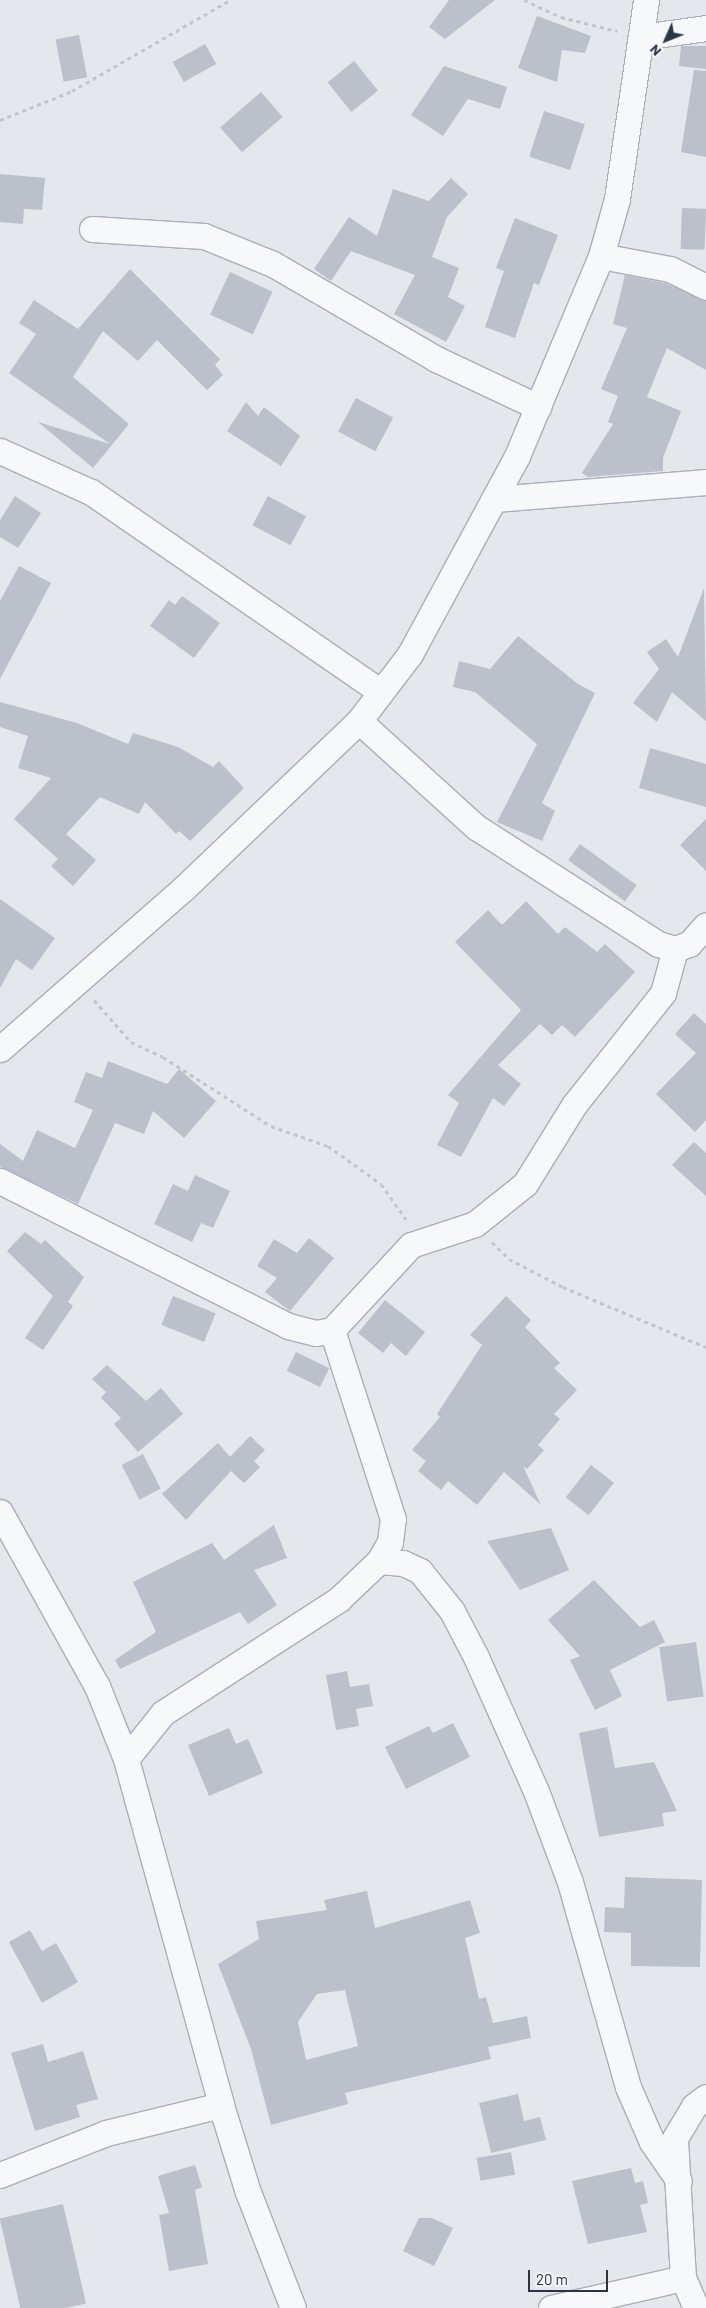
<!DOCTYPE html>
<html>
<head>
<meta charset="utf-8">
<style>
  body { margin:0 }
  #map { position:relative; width:706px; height:2308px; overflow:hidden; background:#e4e7ec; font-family:Barlow,sans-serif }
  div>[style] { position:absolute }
  .building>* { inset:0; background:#bbc0ca; transform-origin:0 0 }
  .path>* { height:3px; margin-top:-1.5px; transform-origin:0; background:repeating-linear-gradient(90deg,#c2c5cb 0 4px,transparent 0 8px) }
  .roads { filter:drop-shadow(1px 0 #a9aeb7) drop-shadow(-1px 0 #a9aeb7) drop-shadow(0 1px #a9aeb7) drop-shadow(0 -1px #a9aeb7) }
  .street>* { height:25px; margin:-12.5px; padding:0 12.5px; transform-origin:12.5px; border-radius:12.5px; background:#f7f8fa }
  span { translate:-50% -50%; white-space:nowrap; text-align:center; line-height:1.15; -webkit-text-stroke:4.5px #f4f6f9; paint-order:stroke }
  .north { position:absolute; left:641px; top:15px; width:50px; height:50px; -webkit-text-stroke:4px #f4f6f9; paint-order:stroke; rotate:226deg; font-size:14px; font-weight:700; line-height:20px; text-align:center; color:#2b3445 }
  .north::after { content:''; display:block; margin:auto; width:18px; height:22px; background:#2b3445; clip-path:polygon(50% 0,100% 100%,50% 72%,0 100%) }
  .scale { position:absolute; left:528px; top:2270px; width:80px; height:22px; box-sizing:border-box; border:2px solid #2b3445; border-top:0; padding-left:6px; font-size:15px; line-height:18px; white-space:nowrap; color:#2b3445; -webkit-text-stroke:4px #f4f6f9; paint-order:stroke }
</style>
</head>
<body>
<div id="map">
  <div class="building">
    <div style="clip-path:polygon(449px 0,495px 0,445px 39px,429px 27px)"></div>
    <div style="clip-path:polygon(537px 16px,591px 36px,585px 53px,562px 50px,557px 82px,518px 68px)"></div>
    <div style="left:79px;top:35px;width:43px;height:24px;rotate:79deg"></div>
    <div style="left:205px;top:44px;width:23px;height:37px;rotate:61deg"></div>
    <div style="clip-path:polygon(681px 46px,706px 46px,706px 69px,679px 66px)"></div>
    <div style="left:354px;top:61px;width:38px;height:34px;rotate:51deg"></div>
    <div style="clip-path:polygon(444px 66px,507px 87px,500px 109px,468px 99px,443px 136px,411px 115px)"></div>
    <div style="clip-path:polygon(694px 70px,706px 71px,706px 157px,681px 152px)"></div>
    <div style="left:261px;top:92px;width:33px;height:54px;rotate:49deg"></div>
    <div style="left:544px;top:111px;width:43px;height:48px;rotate:18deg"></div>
    <div style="clip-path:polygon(0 174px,45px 178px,42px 210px,24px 209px,23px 224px,0 222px)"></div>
    <div style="clip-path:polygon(451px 178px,468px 194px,447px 217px,432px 257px,459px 268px,448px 297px,465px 306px,446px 342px,394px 314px,415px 275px,351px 251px,331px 281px,314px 269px,349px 217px,377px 236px,393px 189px,429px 201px)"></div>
    <div style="left:682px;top:208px;width:24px;height:41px;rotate:2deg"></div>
    <div style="clip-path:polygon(515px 218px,558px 235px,539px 285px,534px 283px,515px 338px,485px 327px,504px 271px,496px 268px)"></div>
    <div style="clip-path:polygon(130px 269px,220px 359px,215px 365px,223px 375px,207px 390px,157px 340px,138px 361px,103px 331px,73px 377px,129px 424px,93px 468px,38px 422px,110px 444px,9px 373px,36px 334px,19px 323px,34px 300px,78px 329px)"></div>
    <div style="left:230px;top:272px;width:47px;height:47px;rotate:25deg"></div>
    <div style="clip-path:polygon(625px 275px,665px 283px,706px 301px,706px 370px,667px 348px,647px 397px,681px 411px,663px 458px,663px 471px,588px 477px,582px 473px,613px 424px,608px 422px,618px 396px,601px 389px,627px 328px,613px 324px)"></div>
    <div style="left:356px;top:398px;width:42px;height:38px;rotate:28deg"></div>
    <div style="clip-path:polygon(246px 402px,258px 416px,264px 407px,300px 436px,281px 466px,227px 431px)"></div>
    <div style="clip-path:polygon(15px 496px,41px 513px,18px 548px,0 537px,0 520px)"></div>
    <div style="left:268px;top:496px;width:43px;height:33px;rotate:28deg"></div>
    <div style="clip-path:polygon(19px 566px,51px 583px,0 679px,0 601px)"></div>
    <div style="clip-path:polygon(704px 588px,706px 721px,672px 692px,657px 722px,633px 703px,659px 669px,647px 652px,666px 639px,678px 657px)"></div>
    <div style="clip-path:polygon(182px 596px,220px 623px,194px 658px,150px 626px,169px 600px,175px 605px)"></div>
    <div style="clip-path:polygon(518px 636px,578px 684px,595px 693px,542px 803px,555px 811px,542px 841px,497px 822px,537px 744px,475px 692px,453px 687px,459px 661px,490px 669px)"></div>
    <div style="clip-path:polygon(0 702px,77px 723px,128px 744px,133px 733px,178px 747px,213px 767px,219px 761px,244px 788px,190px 841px,179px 831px,176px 834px,145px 802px,139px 814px,100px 797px,66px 834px,96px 860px,73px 886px,51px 866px,58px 859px,14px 819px,51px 778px,18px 768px,28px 736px,0 727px)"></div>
    <div style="clip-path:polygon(650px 748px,706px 764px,706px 807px,639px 788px)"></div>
    <div style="clip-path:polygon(706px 819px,706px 871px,680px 845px)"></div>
    <div style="left:580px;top:844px;width:70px;height:20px;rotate:36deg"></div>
    <div style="clip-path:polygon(0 899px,55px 938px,32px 970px,16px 959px,0 988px)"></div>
    <div style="clip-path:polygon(526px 901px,558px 934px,565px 927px,597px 952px,605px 944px,635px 972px,575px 1037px,562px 1025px,552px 1035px,540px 1024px,498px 1065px,521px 1084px,504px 1106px,493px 1098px,461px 1157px,437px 1145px,459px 1103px,448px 1095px,521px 1010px,455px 942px,488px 910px,502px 925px)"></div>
    <div style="clip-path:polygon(694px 1013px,706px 1024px,706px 1120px,695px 1132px,656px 1094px,696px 1053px,675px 1034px)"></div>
    <div style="clip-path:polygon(108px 1061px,167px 1084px,179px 1069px,216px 1101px,184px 1138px,153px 1111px,144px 1134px,115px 1123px,78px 1204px,0 1167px,0 1144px,23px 1161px,37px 1130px,75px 1148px,93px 1110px,74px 1102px,86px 1072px,102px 1078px)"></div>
    <div style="clip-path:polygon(694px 1142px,706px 1153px,706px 1196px,672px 1165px)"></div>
    <div style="clip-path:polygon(195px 1175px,230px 1191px,213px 1228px,201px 1223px,192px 1242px,154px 1224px,173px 1184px,188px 1191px)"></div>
    <div style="clip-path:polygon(25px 1232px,41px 1244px,45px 1240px,84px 1277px,68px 1302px,73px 1306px,43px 1350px,25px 1338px,53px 1296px,7px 1251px)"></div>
    <div style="clip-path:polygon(309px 1238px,334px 1258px,290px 1311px,265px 1292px,277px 1278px,257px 1266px,274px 1239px,297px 1253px)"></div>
    <div style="left:173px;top:1296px;width:46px;height:31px;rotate:22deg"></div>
    <div style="clip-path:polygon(506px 1296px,531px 1320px,525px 1327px,560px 1363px,554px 1368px,577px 1390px,554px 1414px,560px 1419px,538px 1445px,544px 1450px,527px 1469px,523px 1466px,541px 1505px,504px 1472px,477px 1505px,448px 1481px,441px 1490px,418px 1471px,426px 1461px,412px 1450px,440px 1417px,437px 1414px,482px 1345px,470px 1335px)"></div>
    <div style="clip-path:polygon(385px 1300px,425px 1332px,406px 1356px,391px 1343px,383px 1353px,358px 1333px)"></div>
    <div style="left:296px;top:1352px;width:37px;height:21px;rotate:26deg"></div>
    <div style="clip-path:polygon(107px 1365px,146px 1401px,161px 1388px,183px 1414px,138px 1452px,114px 1424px,121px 1418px,101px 1398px,106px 1392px,92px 1379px)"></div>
    <div style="clip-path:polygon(250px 1436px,265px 1450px,254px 1461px,260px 1467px,244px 1483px,231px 1471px,186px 1520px,162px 1494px,218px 1443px,230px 1457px)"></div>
    <div style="left:143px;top:1454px;width:39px;height:24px;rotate:63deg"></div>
    <div style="left:591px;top:1465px;width:29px;height:41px;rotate:38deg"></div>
    <div style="clip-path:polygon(274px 1525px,287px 1558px,254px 1570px,277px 1605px,248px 1624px,240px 1612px,120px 1669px,115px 1660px,156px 1632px,133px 1582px,212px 1543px,224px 1560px)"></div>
    <div style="clip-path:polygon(551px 1528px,569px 1570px,520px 1590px,487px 1541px)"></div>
    <div style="clip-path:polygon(594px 1580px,640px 1627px,654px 1620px,665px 1642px,610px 1670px,622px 1696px,595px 1710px,570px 1660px,580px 1656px,548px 1620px)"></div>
    <div style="left:696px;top:1642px;width:55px;height:37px;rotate:82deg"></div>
    <div style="clip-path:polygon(347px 1671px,350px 1687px,369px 1684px,373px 1706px,356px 1709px,359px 1726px,336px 1730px,326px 1675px)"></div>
    <div style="clip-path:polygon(453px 1723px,470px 1757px,406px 1789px,385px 1747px,429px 1726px,433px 1733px)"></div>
    <div style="clip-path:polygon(607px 1727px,615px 1768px,654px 1762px,677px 1811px,662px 1813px,664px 1826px,599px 1837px,579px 1733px)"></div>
    <div style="clip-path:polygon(229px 1728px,236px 1744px,248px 1739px,263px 1773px,209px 1796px,188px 1745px)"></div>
    <div style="clip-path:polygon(625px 1877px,702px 1880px,700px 1967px,631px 1966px,631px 1933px,604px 1932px,605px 1907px,624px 1908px)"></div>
    <div style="clip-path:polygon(evenodd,367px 1891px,375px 1928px,470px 1900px,480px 1933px,465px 1938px,479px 1999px,486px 1997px,493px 2023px,527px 2016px,531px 2038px,488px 2047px,491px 2059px,345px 2093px,348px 2104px,271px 2125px,251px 2049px,218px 1964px,259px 1939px,256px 1921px,327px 1910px,324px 1900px,367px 1891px,345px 1990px,358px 2046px,306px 2060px,298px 2022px,317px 1994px,345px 1990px)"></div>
    <div style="clip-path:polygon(30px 1930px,42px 1951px,56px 1943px,78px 1982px,42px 2003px,9px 1942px)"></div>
    <div style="clip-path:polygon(43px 2044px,48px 2062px,83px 2051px,98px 2099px,76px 2105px,80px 2117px,35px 2131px,11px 2053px)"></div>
    <div style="clip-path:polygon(518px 2094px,524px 2121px,540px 2117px,546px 2140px,491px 2153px,479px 2103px)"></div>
    <div style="left:511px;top:2152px;width:23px;height:35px;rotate:80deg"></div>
    <div style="clip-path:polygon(195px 2165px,202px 2187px,195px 2190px,208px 2264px,169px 2271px,159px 2215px,169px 2213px,158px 2176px)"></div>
    <div style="clip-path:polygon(631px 2168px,635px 2183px,643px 2181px,648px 2203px,640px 2205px,647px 2232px,588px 2244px,572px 2181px)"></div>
    <div style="left:63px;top:2204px;width:102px;height:65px;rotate:77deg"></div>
    <div style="clip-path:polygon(419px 2218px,432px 2218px,453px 2228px,434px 2266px,403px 2251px)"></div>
  </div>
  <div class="path">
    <div style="left:524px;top:0;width:41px;rotate:24.7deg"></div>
    <div style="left:561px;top:17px;width:58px;rotate:14deg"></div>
    <div style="left:0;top:120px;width:78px;rotate:-21.9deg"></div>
    <div style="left:72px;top:91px;width:182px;rotate:-29.9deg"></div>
    <div style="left:94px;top:1000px;width:56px;rotate:48.6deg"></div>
    <div style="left:131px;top:1042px;width:35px;rotate:25deg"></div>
    <div style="left:163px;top:1057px;width:128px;rotate:32.6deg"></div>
    <div style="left:271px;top:1126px;width:60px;rotate:19.3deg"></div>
    <div style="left:328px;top:1146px;width:65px;rotate:35.6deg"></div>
    <div style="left:381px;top:1184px;width:43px;rotate:54.5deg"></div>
    <div style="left:492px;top:1242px;width:24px;rotate:45deg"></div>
    <div style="left:509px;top:1259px;width:61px;rotate:27.4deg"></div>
    <div style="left:563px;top:1287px;width:155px;rotate:22.8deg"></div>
  </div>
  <div class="roads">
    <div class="street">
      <div style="left:642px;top:37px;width:65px;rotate:-8deg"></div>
      <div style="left:92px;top:229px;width:112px;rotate:3.6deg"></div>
      <div style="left:204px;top:236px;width:74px;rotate:22.1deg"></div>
      <div style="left:273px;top:264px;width:189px;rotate:30.2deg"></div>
      <div style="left:436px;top:359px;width:113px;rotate:25.2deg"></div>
      <div style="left:601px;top:256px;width:70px;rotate:10.7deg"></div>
      <div style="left:670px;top:269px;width:40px;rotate:26.6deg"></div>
      <div style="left:0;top:451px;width:100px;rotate:24.3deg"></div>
      <div style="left:91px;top:492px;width:352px;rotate:34.6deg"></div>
      <div style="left:495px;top:499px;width:212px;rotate:-4.6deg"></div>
      <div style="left:359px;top:721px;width:158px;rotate:42.2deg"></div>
      <div style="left:476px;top:827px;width:216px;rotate:32.7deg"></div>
      <div style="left:658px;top:944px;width:18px;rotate:16deg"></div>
      <div style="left:675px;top:949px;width:15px;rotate:-20deg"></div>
      <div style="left:689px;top:944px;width:25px;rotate:-48deg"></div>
      <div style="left:0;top:1049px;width:244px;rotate:-41.2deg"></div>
      <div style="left:184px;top:888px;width:242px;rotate:-43.7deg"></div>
      <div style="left:359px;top:721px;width:84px;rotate:-52.7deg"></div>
      <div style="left:410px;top:654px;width:225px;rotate:-61.6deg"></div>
      <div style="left:517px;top:456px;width:217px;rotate:-67.2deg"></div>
      <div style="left:601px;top:256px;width:59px;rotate:-74.3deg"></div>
      <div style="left:617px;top:199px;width:201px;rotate:-81.7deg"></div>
      <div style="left:0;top:1181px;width:322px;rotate:26.7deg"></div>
      <div style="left:288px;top:1326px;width:29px;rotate:14deg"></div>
      <div style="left:316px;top:1333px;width:16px;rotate:-11deg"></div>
      <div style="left:332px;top:1330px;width:116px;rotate:-47.1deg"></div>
      <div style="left:411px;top:1245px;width:67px;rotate:-18.2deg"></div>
      <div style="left:475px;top:1224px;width:64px;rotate:-38.7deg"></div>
      <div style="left:525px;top:1184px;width:93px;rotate:-58.2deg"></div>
      <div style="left:574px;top:1105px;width:143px;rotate:-51.5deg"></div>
      <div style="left:663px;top:993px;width:46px;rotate:-74.7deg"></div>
      <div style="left:0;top:1512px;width:199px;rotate:60.9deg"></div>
      <div style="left:97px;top:1686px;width:79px;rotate:68.3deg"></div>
      <div style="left:126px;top:1759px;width:359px;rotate:74.6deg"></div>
      <div style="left:221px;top:2105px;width:91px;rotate:72.8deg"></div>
      <div style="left:248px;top:2192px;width:124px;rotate:68.8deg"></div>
      <div style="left:379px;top:1561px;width:24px;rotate:5deg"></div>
      <div style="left:403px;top:1563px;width:19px;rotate:25deg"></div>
      <div style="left:420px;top:1571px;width:51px;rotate:51.3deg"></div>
      <div style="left:452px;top:1611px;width:52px;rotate:62.4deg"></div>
      <div style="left:476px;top:1657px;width:147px;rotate:65.9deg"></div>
      <div style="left:536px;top:1791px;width:97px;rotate:69.5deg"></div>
      <div style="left:570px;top:1882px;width:213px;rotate:74.2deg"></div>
      <div style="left:628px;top:2087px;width:60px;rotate:66.4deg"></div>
      <div style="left:652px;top:2142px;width:47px;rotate:55.3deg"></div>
      <div style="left:126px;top:1759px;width:59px;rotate:-51.2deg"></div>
      <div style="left:163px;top:1713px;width:210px;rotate:-32.9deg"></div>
      <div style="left:339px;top:1599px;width:55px;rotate:-43.5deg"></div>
      <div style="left:379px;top:1561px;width:22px;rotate:-60deg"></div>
      <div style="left:390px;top:1542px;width:23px;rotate:-83deg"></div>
      <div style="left:393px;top:1519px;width:199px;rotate:-107.9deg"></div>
      <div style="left:0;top:2175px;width:114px;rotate:-21.6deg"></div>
      <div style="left:106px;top:2133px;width:118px;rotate:-13.7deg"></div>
      <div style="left:551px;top:2308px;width:135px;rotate:-12.8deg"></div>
      <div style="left:696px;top:2308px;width:33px;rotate:-113deg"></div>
      <div style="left:683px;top:2278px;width:140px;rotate:-93.3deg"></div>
      <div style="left:675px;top:2138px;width:37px;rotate:-59deg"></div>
      <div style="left:694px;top:2106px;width:15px;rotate:-37deg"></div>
    </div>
  </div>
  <div class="north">N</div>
  <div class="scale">20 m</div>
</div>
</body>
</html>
